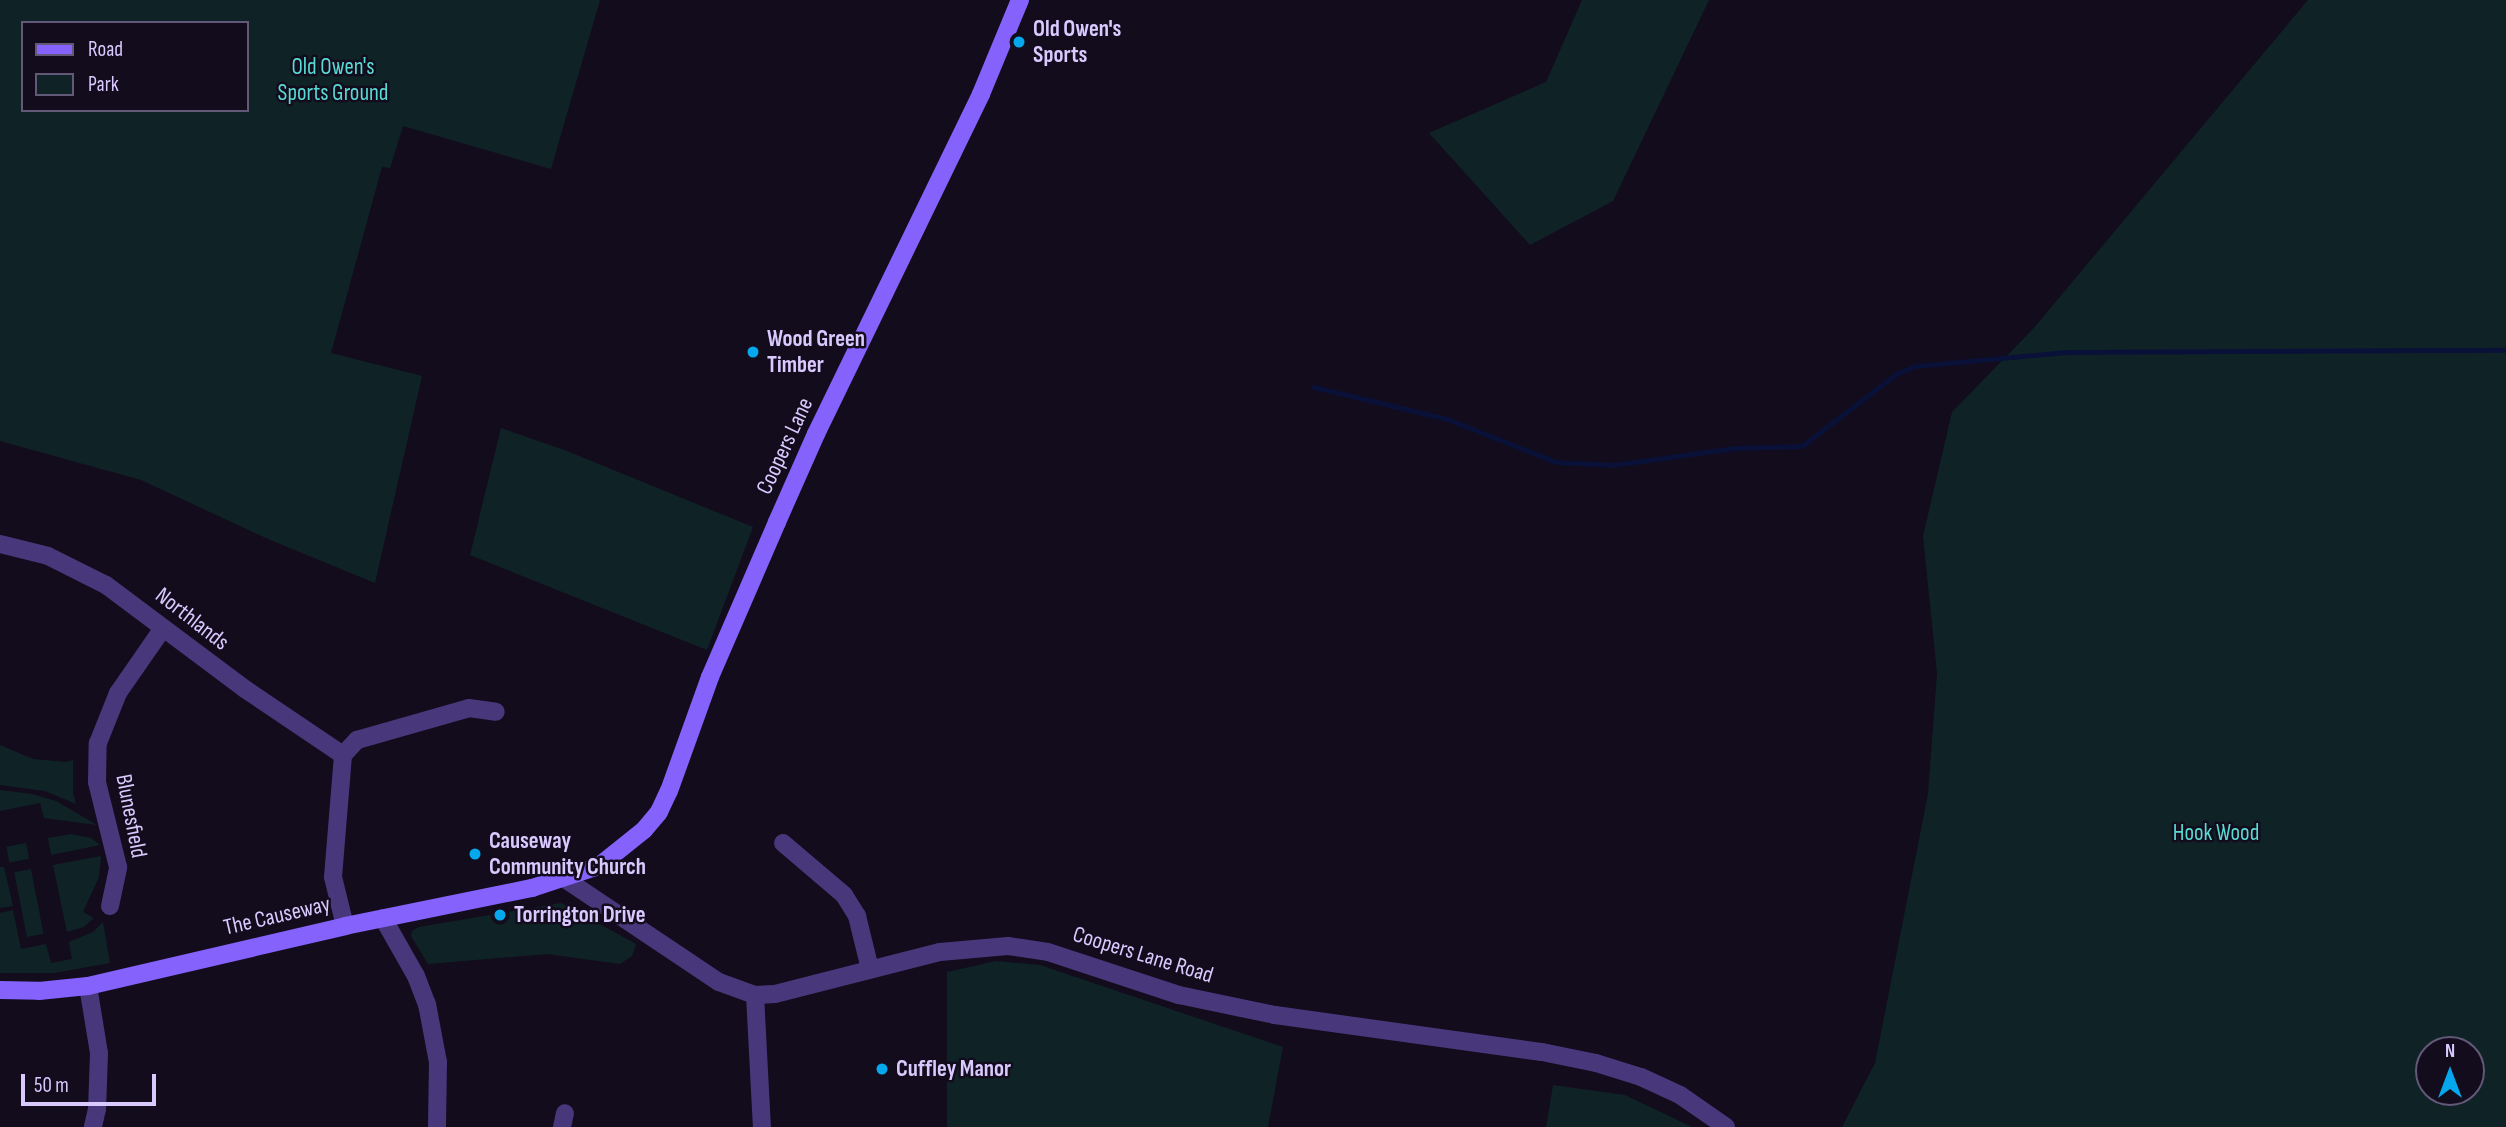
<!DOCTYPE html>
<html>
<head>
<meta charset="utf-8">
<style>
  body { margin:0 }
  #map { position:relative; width:2506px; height:1127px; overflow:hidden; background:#120c1d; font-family:"Sofia Sans Condensed",sans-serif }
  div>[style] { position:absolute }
  .green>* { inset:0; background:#0f2326; transform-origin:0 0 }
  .stream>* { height:5px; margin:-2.5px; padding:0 2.5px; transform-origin:2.5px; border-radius:2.5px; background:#0a1138 }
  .street>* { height:18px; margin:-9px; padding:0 9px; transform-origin:9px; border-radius:9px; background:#48387b }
  .secondary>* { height:18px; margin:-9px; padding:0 9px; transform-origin:9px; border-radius:9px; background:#8462fb }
  .dots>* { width:19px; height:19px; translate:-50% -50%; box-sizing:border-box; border:4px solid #120c1d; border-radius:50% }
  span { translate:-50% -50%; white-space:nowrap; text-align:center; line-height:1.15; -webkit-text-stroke:5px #120c1d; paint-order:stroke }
  .poi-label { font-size:23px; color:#d9c9fe; font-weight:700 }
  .left { translate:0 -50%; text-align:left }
  .park-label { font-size:23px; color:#58dbd4 }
  .street-label { font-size:23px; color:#d9c9fe }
  .legend { position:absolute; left:21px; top:21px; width:228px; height:91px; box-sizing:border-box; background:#120c1d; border:2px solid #625877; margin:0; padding:9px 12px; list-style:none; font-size:21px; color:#d9c9fe }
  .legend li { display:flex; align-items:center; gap:14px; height:35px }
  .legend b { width:35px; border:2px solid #625877 }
  .north { position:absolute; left:2415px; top:1036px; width:70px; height:70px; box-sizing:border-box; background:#120c1d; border:2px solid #625877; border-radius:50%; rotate:0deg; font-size:19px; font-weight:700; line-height:28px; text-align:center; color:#d9c9fe }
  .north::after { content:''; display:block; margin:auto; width:24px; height:32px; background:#06a8ed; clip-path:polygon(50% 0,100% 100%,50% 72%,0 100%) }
  .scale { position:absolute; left:21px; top:1074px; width:135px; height:32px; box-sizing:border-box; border:4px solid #d9c9fe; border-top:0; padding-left:9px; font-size:21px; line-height:24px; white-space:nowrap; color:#d9c9fe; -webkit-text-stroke:5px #120c1d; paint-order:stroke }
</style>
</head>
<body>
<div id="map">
  <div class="green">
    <div style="clip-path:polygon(evenodd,0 0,600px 0,551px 169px,403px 126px,390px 168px,382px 167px,331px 353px,422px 376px,375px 583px,268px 539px,141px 480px,0 441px,0 0,23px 23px,247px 23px,247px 110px,23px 110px,23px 23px)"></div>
    <div style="clip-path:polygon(1582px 0,1709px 0,1613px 201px,1530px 245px,1429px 133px,1546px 82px)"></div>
    <div style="clip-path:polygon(evenodd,2308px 0,2506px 0,2506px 1127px,1842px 1127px,1875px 1063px,1928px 794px,1937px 673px,1923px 536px,1952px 412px,2033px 329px,2308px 0,2429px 1050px,2471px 1050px,2471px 1092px,2429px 1092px,2429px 1050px)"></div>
    <div style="clip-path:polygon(501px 428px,567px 451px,753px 527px,707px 650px,470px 555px)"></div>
    <div style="clip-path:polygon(0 745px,33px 759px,66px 762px,73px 760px,73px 793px,76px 804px,45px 791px,0 785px)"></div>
    <div style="clip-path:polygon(0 790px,32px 794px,56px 801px,97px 825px,44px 818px,40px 803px,0 811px)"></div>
    <div style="clip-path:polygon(71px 834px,91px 838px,100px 845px,51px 855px,48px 838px)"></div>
    <div style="left:26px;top:843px;width:16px;height:20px;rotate:79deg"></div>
    <div style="clip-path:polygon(101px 856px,99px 877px,83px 912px,94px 918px,84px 927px,67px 932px,53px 865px)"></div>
    <div style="clip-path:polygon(0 867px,4px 867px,13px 906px,0 908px)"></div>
    <div style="left:31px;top:869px;width:66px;height:17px;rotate:79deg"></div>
    <div style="clip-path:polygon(561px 903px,636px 944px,632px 956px,620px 964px,547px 954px,428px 964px,411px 936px,412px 931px,419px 927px)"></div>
    <div style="clip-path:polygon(13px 910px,21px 949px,46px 944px,51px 963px,72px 959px,69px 942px,93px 932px,103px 922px,110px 963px,54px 973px,0 973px,0 913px)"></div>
    <div style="clip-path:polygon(996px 961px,1040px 965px,1283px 1047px,1268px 1127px,947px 1127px,947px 972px)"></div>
    <div style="clip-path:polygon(1553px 1085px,1625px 1095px,1692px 1127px,1546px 1127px)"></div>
  </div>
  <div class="stream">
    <div style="left:1314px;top:387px;width:137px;rotate:13.5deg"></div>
    <div style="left:1447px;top:419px;width:117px;rotate:21.5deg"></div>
    <div style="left:1556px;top:462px;width:57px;rotate:3deg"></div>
    <div style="left:1613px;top:465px;width:123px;rotate:-7.9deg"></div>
    <div style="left:1735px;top:448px;width:67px;rotate:-1.7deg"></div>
    <div style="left:1802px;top:446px;width:118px;rotate:-37.5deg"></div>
    <div style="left:1896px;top:374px;width:21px;rotate:-23deg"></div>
    <div style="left:1915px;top:366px;width:152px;rotate:-5.3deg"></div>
    <div style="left:2066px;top:352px;width:440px;rotate:-0.3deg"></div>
  </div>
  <div class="street">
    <div style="left:0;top:544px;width:49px;rotate:14deg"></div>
    <div style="left:48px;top:556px;width:65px;rotate:26.6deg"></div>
    <div style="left:106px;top:585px;width:174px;rotate:36.8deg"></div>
    <div style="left:245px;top:689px;width:118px;rotate:34deg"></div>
    <div style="left:783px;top:843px;width:80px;rotate:40.4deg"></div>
    <div style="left:844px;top:895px;width:25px;rotate:58deg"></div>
    <div style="left:857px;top:916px;width:55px;rotate:76.2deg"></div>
    <div style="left:565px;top:879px;width:185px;rotate:33.8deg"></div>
    <div style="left:719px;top:982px;width:38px;rotate:20deg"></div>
    <div style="left:755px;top:995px;width:20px;rotate:-3deg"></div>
    <div style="left:775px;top:994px;width:170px;rotate:-14.3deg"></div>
    <div style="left:940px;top:952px;width:68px;rotate:-5deg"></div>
    <div style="left:1008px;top:946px;width:40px;rotate:8.5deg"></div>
    <div style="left:1048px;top:952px;width:138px;rotate:18.2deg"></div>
    <div style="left:1179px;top:995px;width:98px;rotate:11.8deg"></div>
    <div style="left:1275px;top:1015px;width:270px;rotate:7.9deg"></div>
    <div style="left:1542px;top:1052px;width:55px;rotate:11.5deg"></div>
    <div style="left:1596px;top:1063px;width:47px;rotate:17.3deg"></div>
    <div style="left:1641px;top:1077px;width:43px;rotate:24.8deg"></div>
    <div style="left:1680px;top:1095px;width:56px;rotate:34.8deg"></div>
    <div style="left:110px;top:906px;width:40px;rotate:-78deg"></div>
    <div style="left:118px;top:867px;width:88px;rotate:-103.9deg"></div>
    <div style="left:97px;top:782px;width:39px;rotate:-89deg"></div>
    <div style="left:98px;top:743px;width:54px;rotate:-68.2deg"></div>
    <div style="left:118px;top:693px;width:79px;rotate:-55.3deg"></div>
    <div style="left:383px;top:918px;width:67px;rotate:60.4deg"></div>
    <div style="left:416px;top:976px;width:30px;rotate:69deg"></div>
    <div style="left:427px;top:1004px;width:59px;rotate:79.3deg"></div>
    <div style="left:438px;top:1062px;width:65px;rotate:90.9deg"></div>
    <div style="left:345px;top:926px;width:50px;rotate:-103.8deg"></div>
    <div style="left:333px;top:877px;width:122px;rotate:-85.3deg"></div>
    <div style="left:343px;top:755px;width:21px;rotate:-47deg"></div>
    <div style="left:357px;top:740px;width:116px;rotate:-15.9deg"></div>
    <div style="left:469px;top:708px;width:27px;rotate:8deg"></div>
    <div style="left:88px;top:986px;width:68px;rotate:80.7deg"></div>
    <div style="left:99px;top:1053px;width:56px;rotate:92deg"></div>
    <div style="left:97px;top:1109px;width:18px;rotate:103deg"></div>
    <div style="left:755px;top:995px;width:132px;rotate:87deg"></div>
    <div style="left:562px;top:1127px;width:14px;rotate:-78deg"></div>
  </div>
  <div class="secondary">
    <div style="left:0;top:990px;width:39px;rotate:1deg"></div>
    <div style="left:39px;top:991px;width:49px;rotate:-5.8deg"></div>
    <div style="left:88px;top:986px;width:264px;rotate:-13.1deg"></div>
    <div style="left:345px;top:926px;width:191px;rotate:-11.5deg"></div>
    <div style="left:532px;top:888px;width:71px;rotate:-18.2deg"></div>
    <div style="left:599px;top:866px;width:58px;rotate:-38.7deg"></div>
    <div style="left:644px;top:830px;width:23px;rotate:-50deg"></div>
    <div style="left:659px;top:812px;width:23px;rotate:-65deg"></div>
    <div style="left:669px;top:791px;width:121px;rotate:-70.2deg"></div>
    <div style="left:710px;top:677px;width:169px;rotate:-66.6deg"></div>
    <div style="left:777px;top:522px;width:96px;rotate:-66.1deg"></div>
    <div style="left:816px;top:434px;width:378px;rotate:-64.1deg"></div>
    <div style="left:981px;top:94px;width:102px;rotate:-67.5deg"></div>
  </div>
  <div class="dots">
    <div style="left:1019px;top:42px;background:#06a8ed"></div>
    <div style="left:753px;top:352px;background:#06a8ed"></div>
    <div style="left:475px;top:854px;background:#06a8ed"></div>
    <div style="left:500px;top:915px;background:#06a8ed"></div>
    <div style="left:882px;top:1069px;background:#06a8ed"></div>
  </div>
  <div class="poi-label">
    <span class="left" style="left:1033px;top:42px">Old Owen's<br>Sports</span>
    <span class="left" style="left:767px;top:352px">Wood Green<br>Timber</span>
    <span class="left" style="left:489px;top:854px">Causeway<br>Community Church</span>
    <span class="left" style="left:514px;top:915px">Torrington Drive</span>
    <span class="left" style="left:896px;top:1069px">Cuffley Manor</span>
  </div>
  <div class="park-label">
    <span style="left:333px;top:80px">Old Owen's<br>Sports Ground</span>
    <span style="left:2216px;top:833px">Hook Wood</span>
  </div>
  <div class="street-label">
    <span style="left:785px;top:446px;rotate:-65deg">Coopers Lane</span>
    <span style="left:192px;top:619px;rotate:38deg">Northlands</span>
    <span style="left:131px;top:816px;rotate:79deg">Blunesfield</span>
    <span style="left:277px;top:916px;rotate:-13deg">The Causeway</span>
    <span style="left:1143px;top:955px;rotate:17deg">Coopers Lane Road</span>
  </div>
  <ul class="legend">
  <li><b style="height:9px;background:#8462fb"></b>Road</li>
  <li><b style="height:19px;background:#0f2326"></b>Park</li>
  </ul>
  <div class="north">N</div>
  <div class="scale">50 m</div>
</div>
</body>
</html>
